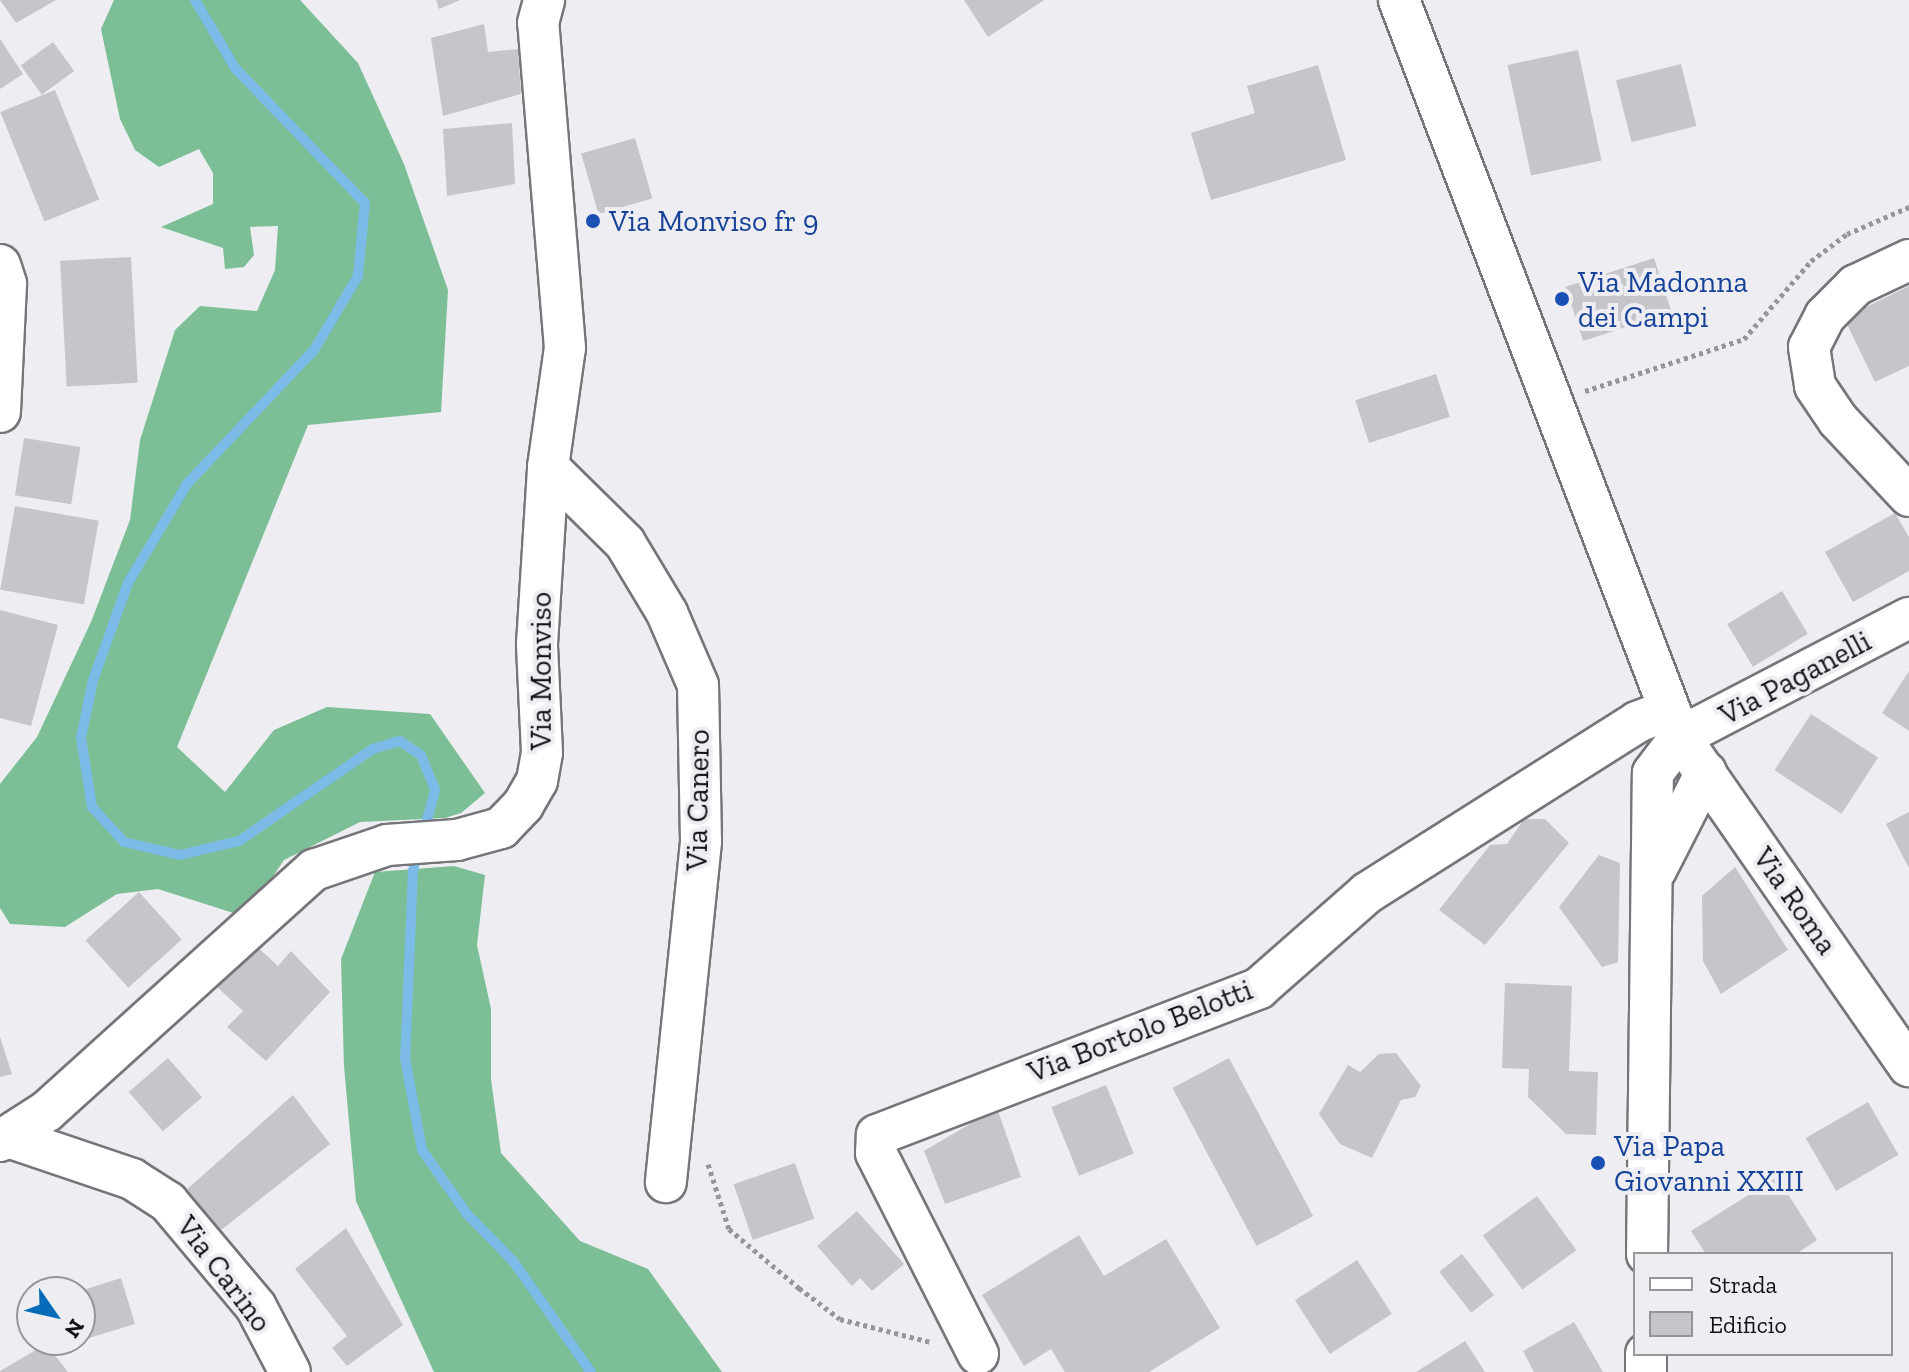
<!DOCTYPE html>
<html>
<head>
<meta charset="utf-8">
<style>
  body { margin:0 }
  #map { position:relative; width:1909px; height:1372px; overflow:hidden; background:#ededf2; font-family:"Zilla Slab",serif }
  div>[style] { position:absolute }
  .forest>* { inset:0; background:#7cbf96 }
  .stream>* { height:10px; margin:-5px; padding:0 5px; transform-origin:5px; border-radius:5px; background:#7cbae7 }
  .building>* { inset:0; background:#c6c5ca; transform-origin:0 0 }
  .path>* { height:5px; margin-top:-2.5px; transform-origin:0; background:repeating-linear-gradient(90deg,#969699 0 4px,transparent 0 8px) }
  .roads { filter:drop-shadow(2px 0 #76767a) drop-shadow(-2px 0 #76767a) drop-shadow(0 2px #76767a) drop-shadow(0 -2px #76767a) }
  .minor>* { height:40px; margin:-20px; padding:0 20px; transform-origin:20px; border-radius:20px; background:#fff }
  .dots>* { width:22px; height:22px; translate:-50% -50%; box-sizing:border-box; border:4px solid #ededf2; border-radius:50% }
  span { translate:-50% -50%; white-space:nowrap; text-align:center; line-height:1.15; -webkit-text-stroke:8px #ededf2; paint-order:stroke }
  .transit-label { font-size:30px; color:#164399 }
  .left { translate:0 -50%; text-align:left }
  .street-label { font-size:30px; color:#131315 }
  .legend { position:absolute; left:1633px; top:1252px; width:260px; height:104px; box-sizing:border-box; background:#ededf2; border:2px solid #96969a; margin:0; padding:10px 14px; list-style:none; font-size:24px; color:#131315 }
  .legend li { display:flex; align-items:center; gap:16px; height:40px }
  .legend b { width:40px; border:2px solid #96969a }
  .north { position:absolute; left:16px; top:1276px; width:80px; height:80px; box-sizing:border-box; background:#ededf2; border:2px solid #96969a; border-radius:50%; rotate:124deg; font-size:22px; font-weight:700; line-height:32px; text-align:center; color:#131315 }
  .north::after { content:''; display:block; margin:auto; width:28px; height:36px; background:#046cb8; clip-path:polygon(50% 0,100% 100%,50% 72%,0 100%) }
</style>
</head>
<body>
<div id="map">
  <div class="forest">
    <div style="clip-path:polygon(114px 0,300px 0,358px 63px,404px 164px,448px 290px,441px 412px,308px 425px,177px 747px,225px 792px,274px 730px,327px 707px,430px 714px,485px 793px,461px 813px,445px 818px,360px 822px,284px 860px,246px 917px,158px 889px,117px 894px,65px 927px,10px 924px,0 908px,0 784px,37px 737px,91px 622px,130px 520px,140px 440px,175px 330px,200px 306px,257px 311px,275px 270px,278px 226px,250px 227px,254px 255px,244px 267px,225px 269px,223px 248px,161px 227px,213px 204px,213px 173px,199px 149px,159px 167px,135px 150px,120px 119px,101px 29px)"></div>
    <div style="clip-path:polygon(454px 866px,485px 875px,477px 945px,491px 1009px,491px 1079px,501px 1153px,580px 1241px,648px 1269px,722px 1372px,434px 1372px,356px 1201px,344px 1066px,341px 959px,375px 872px)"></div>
  </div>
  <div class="stream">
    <div style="left:195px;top:0;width:79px;rotate:59.5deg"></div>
    <div style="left:235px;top:68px;width:187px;rotate:46.1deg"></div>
    <div style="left:365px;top:203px;width:73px;rotate:95.5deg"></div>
    <div style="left:358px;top:276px;width:86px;rotate:120.7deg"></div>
    <div style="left:314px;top:350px;width:185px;rotate:133.5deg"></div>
    <div style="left:187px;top:484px;width:115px;rotate:120.8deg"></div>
    <div style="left:128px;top:583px;width:103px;rotate:109.8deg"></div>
    <div style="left:93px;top:680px;width:59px;rotate:101.7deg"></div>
    <div style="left:81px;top:738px;width:70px;rotate:80.9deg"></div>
    <div style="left:92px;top:807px;width:47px;rotate:47.6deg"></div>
    <div style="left:124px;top:842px;width:57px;rotate:13.1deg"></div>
    <div style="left:180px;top:855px;width:61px;rotate:-13.3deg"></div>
    <div style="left:239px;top:841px;width:163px;rotate:-34.5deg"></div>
    <div style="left:373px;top:749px;width:28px;rotate:-17deg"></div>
    <div style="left:400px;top:741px;width:25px;rotate:34deg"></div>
    <div style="left:421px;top:755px;width:38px;rotate:68deg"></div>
    <div style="left:435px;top:790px;width:47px;rotate:104.9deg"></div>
    <div style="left:418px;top:851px;width:21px;rotate:104deg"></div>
    <div style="left:413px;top:871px;width:187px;rotate:92.4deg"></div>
    <div style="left:405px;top:1058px;width:94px;rotate:79.5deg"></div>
    <div style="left:422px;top:1150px;width:78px;rotate:54.9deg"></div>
    <div style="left:467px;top:1214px;width:66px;rotate:45.6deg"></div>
    <div style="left:513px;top:1261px;width:136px;rotate:54.9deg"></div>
  </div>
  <div class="building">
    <div style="clip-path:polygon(0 0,56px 0,16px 23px)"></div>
    <div style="clip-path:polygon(436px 0,460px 0,439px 9px)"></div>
    <div style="clip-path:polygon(964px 0,1044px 0,988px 37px)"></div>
    <div style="clip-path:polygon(484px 24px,488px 52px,518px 49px,521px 94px,443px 116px,431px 38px)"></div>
    <div style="clip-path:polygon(0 39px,23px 74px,0 89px)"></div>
    <div style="left:53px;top:42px;width:36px;height:40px;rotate:54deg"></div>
    <div style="left:1578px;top:50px;width:113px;height:72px;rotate:78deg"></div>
    <div style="left:1681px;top:64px;width:64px;height:67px;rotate:76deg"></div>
    <div style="clip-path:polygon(1318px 65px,1346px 160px,1211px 200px,1191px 133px,1255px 113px,1247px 86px)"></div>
    <div style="left:55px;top:90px;width:118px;height:59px;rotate:68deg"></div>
    <div style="clip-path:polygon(512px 123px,515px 184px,447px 196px,443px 129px)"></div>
    <div style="left:635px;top:138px;width:63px;height:56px;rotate:74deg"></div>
    <div style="left:131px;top:257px;width:126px;height:71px;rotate:87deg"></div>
    <div style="left:1654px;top:258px;width:57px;height:93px;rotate:72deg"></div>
    <div style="clip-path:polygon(1909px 286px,1909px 366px,1875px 382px,1844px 318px)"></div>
    <div style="left:1436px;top:374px;width:45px;height:85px;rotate:72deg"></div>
    <div style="left:24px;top:438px;width:57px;height:58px;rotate:9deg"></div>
    <div style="left:15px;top:506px;width:85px;height:85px;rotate:10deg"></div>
    <div style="clip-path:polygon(1895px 513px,1909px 537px,1909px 571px,1853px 602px,1825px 552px)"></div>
    <div style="left:1782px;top:591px;width:50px;height:64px;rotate:59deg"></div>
    <div style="clip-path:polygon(0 610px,58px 625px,31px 726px,0 718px)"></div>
    <div style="clip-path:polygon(1909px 671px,1909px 731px,1882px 713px)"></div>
    <div style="left:1811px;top:714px;width:80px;height:67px;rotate:33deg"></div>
    <div style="clip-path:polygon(1909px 812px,1909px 868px,1886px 824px)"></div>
    <div style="clip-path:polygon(1524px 819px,1545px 819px,1569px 843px,1485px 945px,1439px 910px,1490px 845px,1507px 844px)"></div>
    <div style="clip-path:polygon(1599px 855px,1620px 863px,1618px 962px,1602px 967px,1559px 907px)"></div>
    <div style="clip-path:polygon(1735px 867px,1788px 950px,1721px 994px,1703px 961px,1702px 896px)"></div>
    <div style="left:139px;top:892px;width:64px;height:72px;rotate:48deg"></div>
    <div style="clip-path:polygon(255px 945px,278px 966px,291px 951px,330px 992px,266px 1061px,227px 1027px,243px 1011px,215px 985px)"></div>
    <div style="clip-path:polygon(1505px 983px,1572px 986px,1569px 1071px,1598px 1072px,1596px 1135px,1566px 1134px,1528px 1097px,1529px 1069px,1502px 1068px)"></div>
    <div style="clip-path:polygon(0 1037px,12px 1074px,0 1077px)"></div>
    <div style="clip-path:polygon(1396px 1053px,1421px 1086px,1415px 1097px,1401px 1100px,1372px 1158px,1340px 1144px,1319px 1114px,1348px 1065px,1360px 1072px,1379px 1054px)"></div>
    <div style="left:168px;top:1058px;width:52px;height:52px;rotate:49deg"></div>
    <div style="left:1229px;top:1058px;width:179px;height:64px;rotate:62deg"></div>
    <div style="left:1106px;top:1085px;width:74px;height:59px;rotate:68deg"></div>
    <div style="clip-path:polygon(293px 1095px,330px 1144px,221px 1230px,185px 1191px)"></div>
    <div style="left:1868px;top:1102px;width:61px;height:72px;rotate:60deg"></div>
    <div style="clip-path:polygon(997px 1108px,1021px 1177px,945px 1204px,924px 1151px)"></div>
    <div style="left:795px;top:1163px;width:59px;height:65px;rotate:71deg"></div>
    <div style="clip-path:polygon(1777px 1177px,1817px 1240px,1796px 1254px,1706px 1254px,1691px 1231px)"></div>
    <div style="left:1537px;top:1196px;width:67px;height:67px;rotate:54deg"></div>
    <div style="clip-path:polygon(857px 1211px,904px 1264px,872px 1291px,860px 1278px,852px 1286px,817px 1246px)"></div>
    <div style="clip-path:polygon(346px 1228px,403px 1325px,347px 1366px,332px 1348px,347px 1336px,295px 1269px)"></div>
    <div style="clip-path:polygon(1079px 1235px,1104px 1276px,1166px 1239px,1220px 1328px,1149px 1372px,1065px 1372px,1051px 1349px,1024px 1366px,982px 1295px)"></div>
    <div style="left:1462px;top:1254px;width:52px;height:29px;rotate:52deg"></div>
    <div style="left:1357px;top:1260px;width:64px;height:74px;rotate:57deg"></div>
    <div style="clip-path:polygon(121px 1278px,135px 1324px,56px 1348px,54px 1340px,80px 1340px,80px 1291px)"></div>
    <div style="clip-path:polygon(1574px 1322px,1603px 1372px,1534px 1372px,1523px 1351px)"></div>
    <div style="clip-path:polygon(1465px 1341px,1485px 1372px,1416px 1372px)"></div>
    <div style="clip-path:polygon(46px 1344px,68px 1372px,0 1372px,0 1371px)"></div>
  </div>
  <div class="path">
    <div style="left:1585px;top:391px;width:167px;rotate:-18.1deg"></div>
    <div style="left:1744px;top:339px;width:103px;rotate:-49.3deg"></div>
    <div style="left:1811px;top:261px;width:45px;rotate:-36.9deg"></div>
    <div style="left:1847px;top:234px;width:68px;rotate:-23.5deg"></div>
    <div style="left:708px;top:1164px;width:68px;rotate:72.1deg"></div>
    <div style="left:729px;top:1229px;width:92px;rotate:40.1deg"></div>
    <div style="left:799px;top:1288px;width:51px;rotate:37.1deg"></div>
    <div style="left:840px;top:1319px;width:94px;rotate:14.2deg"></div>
  </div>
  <div class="roads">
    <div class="minor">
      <div style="left:1399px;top:0;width:789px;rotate:69.13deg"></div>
      <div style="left:1680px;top:737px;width:401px;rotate:55.2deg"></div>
      <div style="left:1909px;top:260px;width:59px;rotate:154.7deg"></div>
      <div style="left:1856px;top:285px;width:44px;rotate:135deg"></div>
      <div style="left:1825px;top:316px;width:35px;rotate:117deg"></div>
      <div style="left:1809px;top:347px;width:39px;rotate:81deg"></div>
      <div style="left:1815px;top:386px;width:41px;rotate:55.9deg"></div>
      <div style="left:1838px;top:420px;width:104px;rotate:46.9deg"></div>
      <div style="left:0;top:265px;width:20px;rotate:72deg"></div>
      <div style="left:6px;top:284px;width:128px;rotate:92.7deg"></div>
      <div style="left:548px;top:467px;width:108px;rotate:44.6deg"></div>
      <div style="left:625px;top:543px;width:82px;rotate:59deg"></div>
      <div style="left:667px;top:613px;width:78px;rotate:66.7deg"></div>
      <div style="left:698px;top:685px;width:157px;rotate:88.9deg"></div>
      <div style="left:701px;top:842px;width:342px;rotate:95.9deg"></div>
      <div style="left:1656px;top:870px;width:110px;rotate:-63deg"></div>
      <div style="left:11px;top:1138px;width:128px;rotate:18.7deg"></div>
      <div style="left:132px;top:1179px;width:43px;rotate:32.6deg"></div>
      <div style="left:168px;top:1202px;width:137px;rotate:50deg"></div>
      <div style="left:256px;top:1307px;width:73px;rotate:62.4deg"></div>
      <div style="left:0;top:1141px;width:56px;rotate:-32.6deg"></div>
      <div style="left:47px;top:1111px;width:360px;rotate:-42.1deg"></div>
      <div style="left:314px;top:870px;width:77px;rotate:-18.9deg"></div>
      <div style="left:387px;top:845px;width:70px;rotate:-4.1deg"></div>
      <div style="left:457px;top:840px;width:46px;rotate:-15.3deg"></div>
      <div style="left:501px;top:828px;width:32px;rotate:-46deg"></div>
      <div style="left:523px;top:805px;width:28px;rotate:-60deg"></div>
      <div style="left:537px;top:781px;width:29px;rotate:-80deg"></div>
      <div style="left:542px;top:752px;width:108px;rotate:-92.7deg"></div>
      <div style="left:537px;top:644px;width:177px;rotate:-86.4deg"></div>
      <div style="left:548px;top:467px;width:120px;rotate:-81.9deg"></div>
      <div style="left:565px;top:348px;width:326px;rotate:-94.7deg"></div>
      <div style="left:538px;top:23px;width:24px;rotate:-75deg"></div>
      <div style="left:1647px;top:1254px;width:481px;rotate:-89.3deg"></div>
      <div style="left:1653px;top:773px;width:45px;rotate:-53.1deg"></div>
      <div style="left:1680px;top:737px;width:258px;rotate:-27.5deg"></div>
      <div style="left:978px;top:1354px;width:225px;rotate:-116.9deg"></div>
      <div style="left:876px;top:1153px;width:18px;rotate:-87deg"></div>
      <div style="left:877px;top:1135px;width:409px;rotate:-21deg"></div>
      <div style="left:1259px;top:988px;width:144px;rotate:-41.3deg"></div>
      <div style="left:1367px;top:893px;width:320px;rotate:-32.3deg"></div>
      <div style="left:1637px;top:722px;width:34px;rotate:-21deg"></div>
      <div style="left:1646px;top:1372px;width:18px;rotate:-90deg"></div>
    </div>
  </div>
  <div class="dots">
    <div style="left:593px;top:221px;background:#1a4fb4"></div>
    <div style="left:1562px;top:299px;background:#1a4fb4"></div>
    <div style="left:1598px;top:1163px;background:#1a4fb4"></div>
  </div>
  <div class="transit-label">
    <span class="left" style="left:609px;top:221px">Via Monviso fr 9</span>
    <span class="left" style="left:1578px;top:299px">Via Madonna<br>dei Campi</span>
    <span class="left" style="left:1614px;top:1163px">Via Papa<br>Giovanni XXIII</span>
  </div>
  <div class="street-label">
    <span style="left:541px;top:671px;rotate:-90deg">Via Monviso</span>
    <span style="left:1795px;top:678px;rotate:-28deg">Via Paganelli</span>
    <span style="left:698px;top:800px;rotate:-89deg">Via Canero</span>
    <span style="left:1795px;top:901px;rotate:55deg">Via Roma</span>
    <span style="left:1140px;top:1031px;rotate:-21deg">Via Bortolo Belotti</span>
    <span style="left:224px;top:1274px;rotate:53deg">Via Carino</span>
  </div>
  <ul class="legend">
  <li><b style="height:10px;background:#fff"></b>Strada</li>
  <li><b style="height:22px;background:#c6c5ca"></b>Edificio</li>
  </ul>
  <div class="north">N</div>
</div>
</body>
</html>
